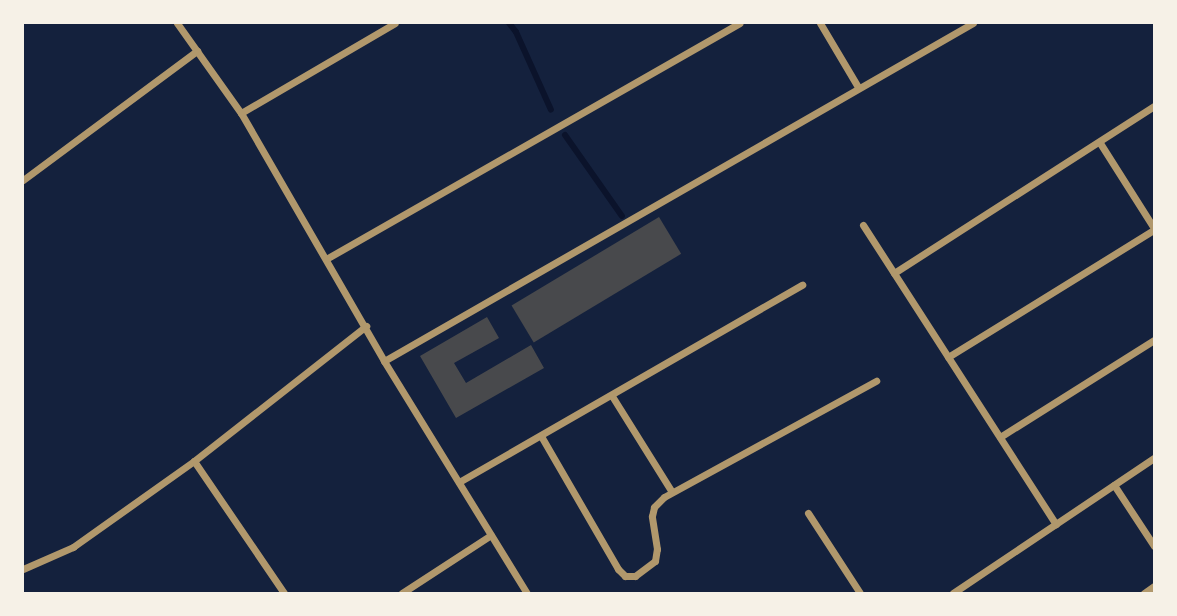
<!DOCTYPE html>
<html>
<head>
<meta charset="utf-8">
<style>
  body { margin:0 }
  #map { position:relative; width:1177px; height:616px; overflow:hidden; background:#14213d; font-family:"Space Grotesk",sans-serif }
  div>[style] { position:absolute }
  .stream>* { height:6px; margin:-3px; padding:0 3px; transform-origin:3px; border-radius:3px; background:#0b132b }
  .building>* { inset:0; background:#48494c; transform-origin:0 0 }
  .minor>* { height:7px; margin:-3.5px; padding:0 3.5px; transform-origin:3.5px; border-radius:3.5px; background:#b1986c }
  span { translate:-50% -50%; white-space:nowrap; text-align:center; line-height:1.15; -webkit-text-stroke:5px #f6f1e7; paint-order:stroke }
  .frame { position:absolute; inset:0; border:24px solid #f6f1e7; pointer-events:none }
</style>
</head>
<body>
<div id="map">
  <div class="stream">
    <div style="left:509px;top:23px;width:11px;rotate:52deg"></div>
    <div style="left:516px;top:32px;width:85px;rotate:65.8deg"></div>
    <div style="left:565px;top:135px;width:99px;rotate:54.9deg"></div>
  </div>
  <div class="building">
    <div style="left:659px;top:217px;width:43px;height:172px;rotate:59deg"></div>
    <div style="clip-path:polygon(487px 317px,499px 338px,454px 363px,466px 383px,531px 345px,544px 368px,456px 418px,420px 356px)"></div>
  </div>
  <div class="minor">
    <div style="left:177px;top:23px;width:110px;rotate:54.6deg"></div>
    <div style="left:241px;top:113px;width:286px;rotate:60deg"></div>
    <div style="left:384px;top:361px;width:273px;rotate:58.4deg"></div>
    <div style="left:820px;top:23px;width:74px;rotate:59.3deg"></div>
    <div style="left:241px;top:113px;width:178px;rotate:-30.3deg"></div>
    <div style="left:1100px;top:143px;width:101px;rotate:57.6deg"></div>
    <div style="left:23px;top:180px;width:217px;rotate:-36.6deg"></div>
    <div style="left:863px;top:225px;width:356px;rotate:57.2deg"></div>
    <div style="left:326px;top:259px;width:476px;rotate:-29.7deg"></div>
    <div style="left:894px;top:273px;width:309px;rotate:-32.7deg"></div>
    <div style="left:948px;top:357px;width:242px;rotate:-31.7deg"></div>
    <div style="left:384px;top:361px;width:679px;rotate:-29.85deg"></div>
    <div style="left:612px;top:396px;width:113px;rotate:58deg"></div>
    <div style="left:541px;top:436px;width:154px;rotate:59.9deg"></div>
    <div style="left:618px;top:569px;width:10px;rotate:45deg"></div>
    <div style="left:625px;top:576px;width:10px"></div>
    <div style="left:635px;top:576px;width:25px;rotate:-37deg"></div>
    <div style="left:655px;top:561px;width:12px;rotate:-81deg"></div>
    <div style="left:657px;top:549px;width:33px;rotate:-99deg"></div>
    <div style="left:652px;top:516px;width:9px;rotate:-77deg"></div>
    <div style="left:654px;top:507px;width:14px;rotate:-45deg"></div>
    <div style="left:664px;top:497px;width:242px;rotate:-28.7deg"></div>
    <div style="left:1000px;top:437px;width:182px;rotate:-32.2deg"></div>
    <div style="left:194px;top:461px;width:160px;rotate:55.7deg"></div>
    <div style="left:459px;top:482px;width:396px;rotate:-29.9deg"></div>
    <div style="left:1114px;top:485px;width:73px;rotate:56.7deg"></div>
    <div style="left:808px;top:513px;width:95px;rotate:57deg"></div>
    <div style="left:23px;top:569px;width:55px;rotate:-23.7deg"></div>
    <div style="left:73px;top:547px;width:148px;rotate:-35.4deg"></div>
    <div style="left:194px;top:461px;width:219px;rotate:-38.1deg"></div>
    <div style="left:402px;top:593px;width:106px;rotate:-33.1deg"></div>
    <div style="left:953px;top:593px;width:242px;rotate:-33.9deg"></div>
    <div style="left:1144px;top:593px;width:12px;rotate:-35deg"></div>
  </div>
  <div class="frame"></div>
</div>
</body>
</html>
